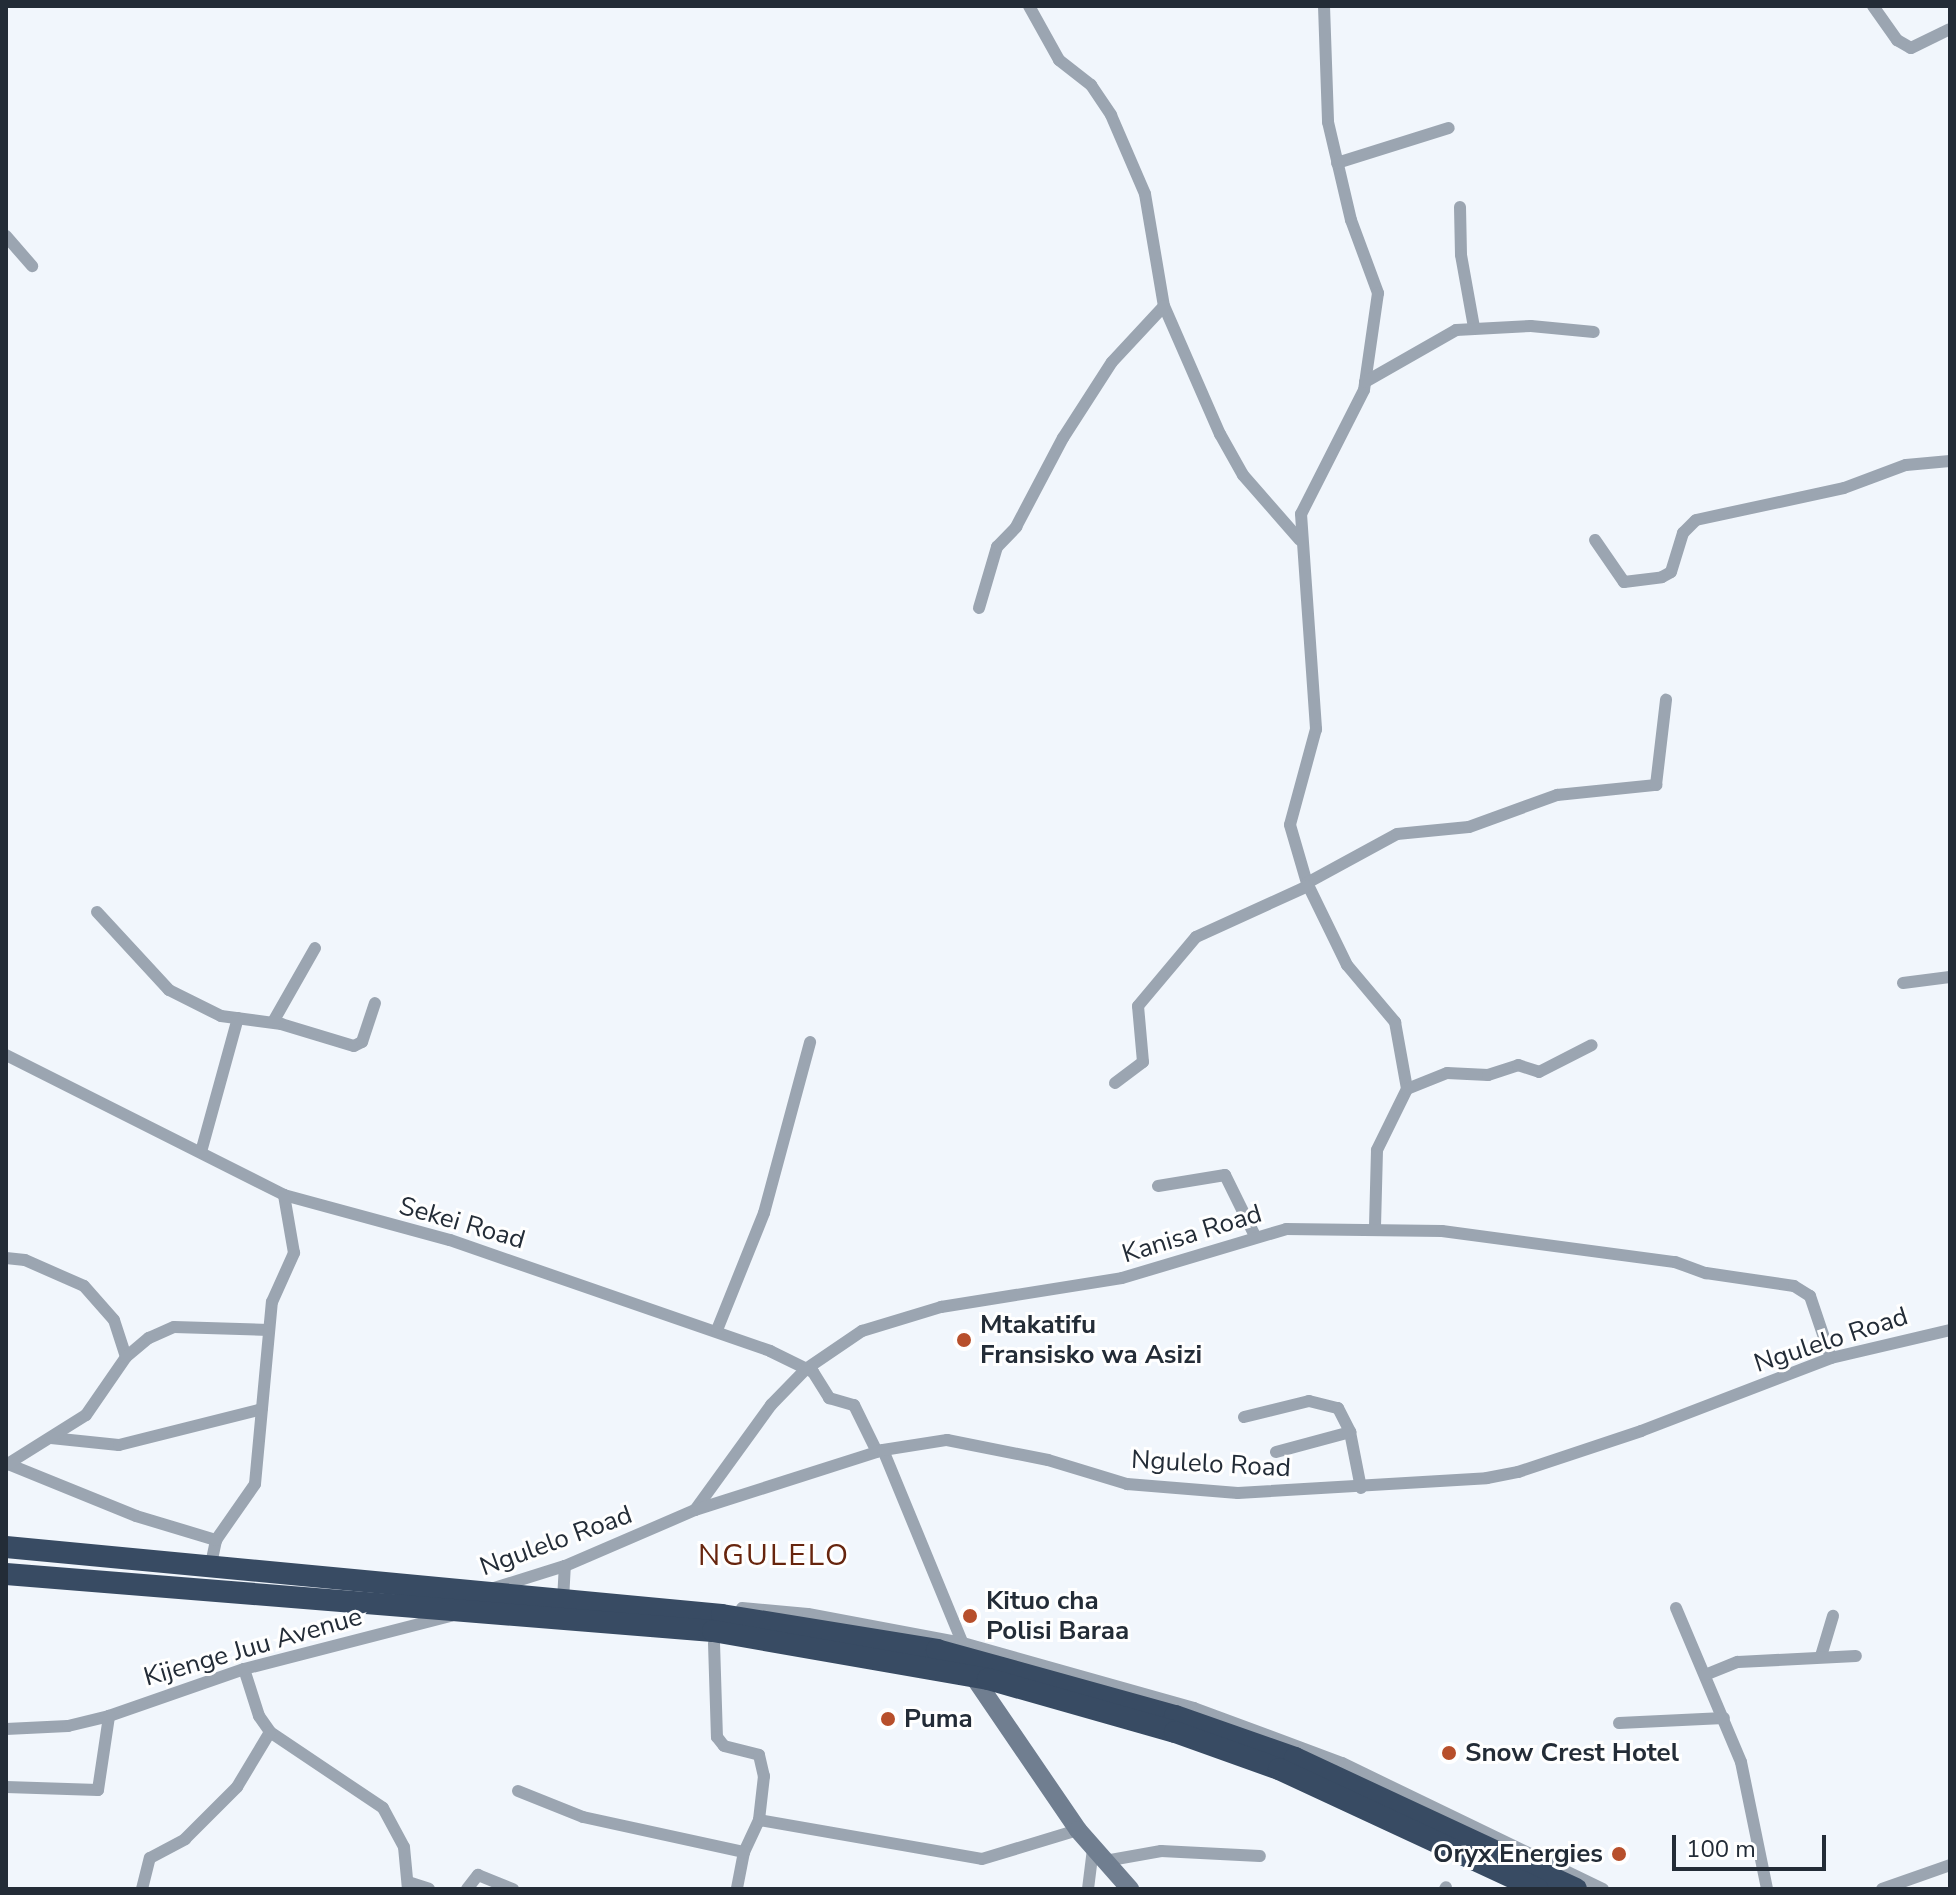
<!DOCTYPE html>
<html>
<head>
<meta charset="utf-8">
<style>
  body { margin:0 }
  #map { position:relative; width:1956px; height:1895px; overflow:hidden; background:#f1f6fc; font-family:"Nunito Sans",sans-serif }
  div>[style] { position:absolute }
  .street>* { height:12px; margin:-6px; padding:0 6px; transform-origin:6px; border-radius:6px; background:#9ba5b1 }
  .secondary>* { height:18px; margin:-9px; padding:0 9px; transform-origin:9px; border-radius:9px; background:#707e90 }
  .highway>* { height:22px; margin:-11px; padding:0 11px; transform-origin:11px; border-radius:11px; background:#384b63 }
  .dots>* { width:22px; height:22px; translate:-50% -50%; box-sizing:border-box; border:4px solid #fff; border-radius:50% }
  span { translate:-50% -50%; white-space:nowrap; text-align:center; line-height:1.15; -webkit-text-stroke:6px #fff; paint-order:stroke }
  .street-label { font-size:26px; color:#232c37 }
  .poi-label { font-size:26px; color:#232c37; font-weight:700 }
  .left { translate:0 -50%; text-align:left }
  .right { translate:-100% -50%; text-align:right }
  .quarter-label { font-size:30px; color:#67250e; letter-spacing:2px }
  .frame { position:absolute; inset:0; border:8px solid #232c37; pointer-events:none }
  .scale { position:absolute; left:1672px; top:1835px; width:154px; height:36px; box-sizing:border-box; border:4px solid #232c37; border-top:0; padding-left:10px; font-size:24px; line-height:28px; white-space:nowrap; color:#232c37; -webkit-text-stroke:6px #fff; paint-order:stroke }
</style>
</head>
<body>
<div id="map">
  <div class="street">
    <div style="left:1029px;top:6px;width:62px;rotate:60.9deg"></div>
    <div style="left:1059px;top:60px;width:41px;rotate:38deg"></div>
    <div style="left:1091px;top:85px;width:36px;rotate:56deg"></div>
    <div style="left:1111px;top:115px;width:86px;rotate:66.7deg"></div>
    <div style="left:1145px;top:194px;width:114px;rotate:80.4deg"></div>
    <div style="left:1164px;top:306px;width:140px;rotate:66.4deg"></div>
    <div style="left:1220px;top:434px;width:47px;rotate:60.7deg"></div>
    <div style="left:1243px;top:475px;width:86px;rotate:48.8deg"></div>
    <div style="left:1324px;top:6px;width:116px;rotate:88deg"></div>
    <div style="left:1328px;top:122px;width:101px;rotate:76.8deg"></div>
    <div style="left:1351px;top:220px;width:78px;rotate:69.7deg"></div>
    <div style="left:1378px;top:293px;width:98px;rotate:98.2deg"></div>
    <div style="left:1364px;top:390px;width:139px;rotate:116.9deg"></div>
    <div style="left:1301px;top:514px;width:216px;rotate:86deg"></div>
    <div style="left:1316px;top:729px;width:99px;rotate:105.2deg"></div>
    <div style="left:1290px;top:825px;width:60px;rotate:73.7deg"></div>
    <div style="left:1307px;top:883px;width:91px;rotate:64deg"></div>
    <div style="left:1347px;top:965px;width:75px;rotate:49.9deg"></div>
    <div style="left:1395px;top:1022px;width:68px;rotate:79.8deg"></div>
    <div style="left:1407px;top:1089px;width:68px;rotate:116.2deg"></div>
    <div style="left:1377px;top:1150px;width:77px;rotate:91.5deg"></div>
    <div style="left:1873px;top:6px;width:42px;rotate:54.8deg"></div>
    <div style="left:1897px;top:40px;width:16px;rotate:30deg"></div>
    <div style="left:1911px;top:48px;width:43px;rotate:-26deg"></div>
    <div style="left:1337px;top:163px;width:117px;rotate:-17.4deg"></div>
    <div style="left:1460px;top:207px;width:48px;rotate:88.8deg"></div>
    <div style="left:1461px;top:255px;width:73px;rotate:79.8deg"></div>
    <div style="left:6px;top:236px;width:40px;rotate:49deg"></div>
    <div style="left:1365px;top:382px;width:105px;rotate:-29.7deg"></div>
    <div style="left:1456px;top:330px;width:75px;rotate:-3.1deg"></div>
    <div style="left:1531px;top:326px;width:63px;rotate:5.4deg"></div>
    <div style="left:1595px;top:540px;width:51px;rotate:55.4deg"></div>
    <div style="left:1624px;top:582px;width:38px;rotate:-7deg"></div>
    <div style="left:1662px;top:577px;width:10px;rotate:-29deg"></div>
    <div style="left:1671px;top:572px;width:41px;rotate:-72.9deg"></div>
    <div style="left:1683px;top:533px;width:18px;rotate:-45deg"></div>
    <div style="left:1696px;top:520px;width:151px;rotate:-12.2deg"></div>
    <div style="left:1844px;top:488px;width:66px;rotate:-20.4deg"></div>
    <div style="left:1906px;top:465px;width:44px;rotate:-5.2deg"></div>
    <div style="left:979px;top:608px;width:64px;rotate:-73.6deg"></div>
    <div style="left:997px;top:547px;width:28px;rotate:-46deg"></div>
    <div style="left:1016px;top:527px;width:101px;rotate:-62.2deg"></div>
    <div style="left:1063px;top:438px;width:90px;rotate:-57.2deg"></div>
    <div style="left:1112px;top:362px;width:76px;rotate:-47.1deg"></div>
    <div style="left:1307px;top:883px;width:102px;rotate:-28.6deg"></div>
    <div style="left:1397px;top:834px;width:72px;rotate:-5.6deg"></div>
    <div style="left:1469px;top:827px;width:94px;rotate:-20deg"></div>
    <div style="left:1557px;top:795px;width:100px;rotate:-5.8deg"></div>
    <div style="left:1656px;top:785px;width:86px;rotate:-83.3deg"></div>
    <div style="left:97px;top:912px;width:106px;rotate:47.3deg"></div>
    <div style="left:169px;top:990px;width:58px;rotate:26.6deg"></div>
    <div style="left:221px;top:1016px;width:61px;rotate:7.6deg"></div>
    <div style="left:281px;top:1024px;width:76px;rotate:16.8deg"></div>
    <div style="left:354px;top:1046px;width:9px;rotate:-27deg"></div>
    <div style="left:362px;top:1042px;width:41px;rotate:-71.6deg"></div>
    <div style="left:1903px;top:983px;width:47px;rotate:-7.3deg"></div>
    <div style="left:273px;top:1022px;width:85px;rotate:-60.4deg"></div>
    <div style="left:6px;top:1055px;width:311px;rotate:26.7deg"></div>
    <div style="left:284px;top:1195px;width:172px;rotate:15.2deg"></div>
    <div style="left:450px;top:1240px;width:339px;rotate:19.1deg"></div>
    <div style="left:770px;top:1351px;width:48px;rotate:26deg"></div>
    <div style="left:813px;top:1372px;width:31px;rotate:58deg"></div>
    <div style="left:829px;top:1398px;width:26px;rotate:16deg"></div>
    <div style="left:854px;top:1405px;width:52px;rotate:63.9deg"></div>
    <div style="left:1115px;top:1083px;width:35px;rotate:-37deg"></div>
    <div style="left:1143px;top:1062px;width:56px;rotate:-95.1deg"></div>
    <div style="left:1138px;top:1006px;width:90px;rotate:-50deg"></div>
    <div style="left:1196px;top:937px;width:123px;rotate:-24.5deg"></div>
    <div style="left:1407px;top:1089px;width:43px;rotate:-21.8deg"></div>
    <div style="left:1447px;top:1073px;width:41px;rotate:2.8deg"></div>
    <div style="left:1488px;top:1075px;width:32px;rotate:-18deg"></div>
    <div style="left:1518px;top:1065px;width:22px;rotate:18deg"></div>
    <div style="left:1539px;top:1072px;width:59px;rotate:-27deg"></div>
    <div style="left:201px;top:1152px;width:139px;rotate:-74.6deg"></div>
    <div style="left:1158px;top:1186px;width:68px;rotate:-9.3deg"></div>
    <div style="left:1225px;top:1175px;width:68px;rotate:63.8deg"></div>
    <div style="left:6px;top:1258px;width:19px;rotate:6deg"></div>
    <div style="left:25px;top:1260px;width:64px;rotate:23.8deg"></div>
    <div style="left:84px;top:1286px;width:45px;rotate:48.6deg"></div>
    <div style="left:114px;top:1320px;width:39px;rotate:72deg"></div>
    <div style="left:717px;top:1330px;width:126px;rotate:-68.1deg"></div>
    <div style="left:764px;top:1213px;width:177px;rotate:-74.9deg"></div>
    <div style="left:1244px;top:1417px;width:67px;rotate:-13.8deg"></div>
    <div style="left:1309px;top:1401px;width:30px;rotate:14deg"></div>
    <div style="left:1338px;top:1408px;width:27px;rotate:63deg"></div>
    <div style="left:1350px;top:1432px;width:57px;rotate:78.9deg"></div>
    <div style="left:51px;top:1438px;width:68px;rotate:5.9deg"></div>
    <div style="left:119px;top:1445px;width:147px;rotate:-14.1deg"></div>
    <div style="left:883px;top:1450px;width:213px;rotate:67.6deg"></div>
    <div style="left:1276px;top:1452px;width:77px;rotate:-15.1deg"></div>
    <div style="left:8px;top:1464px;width:138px;rotate:22.1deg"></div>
    <div style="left:136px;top:1516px;width:84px;rotate:16.7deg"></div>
    <div style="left:6px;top:1465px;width:94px;rotate:-32deg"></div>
    <div style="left:86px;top:1415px;width:70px;rotate:-55.4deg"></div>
    <div style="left:126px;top:1357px;width:30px;rotate:-40deg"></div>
    <div style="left:149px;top:1338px;width:27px;rotate:-24deg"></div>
    <div style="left:174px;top:1327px;width:95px;rotate:1.8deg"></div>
    <div style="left:695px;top:1510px;width:130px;rotate:-54.1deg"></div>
    <div style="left:771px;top:1405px;width:50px;rotate:-45.8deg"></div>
    <div style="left:806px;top:1369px;width:68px;rotate:-34.2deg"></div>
    <div style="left:862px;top:1331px;width:83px;rotate:-16.9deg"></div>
    <div style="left:941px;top:1307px;width:183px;rotate:-9.1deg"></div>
    <div style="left:1122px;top:1278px;width:171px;rotate:-16.6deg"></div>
    <div style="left:1286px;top:1229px;width:156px;rotate:0.7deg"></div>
    <div style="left:1442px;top:1231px;width:235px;rotate:7.6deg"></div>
    <div style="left:1675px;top:1262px;width:33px;rotate:20deg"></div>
    <div style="left:1706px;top:1273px;width:89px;rotate:8.4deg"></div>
    <div style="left:1794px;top:1286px;width:19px;rotate:32deg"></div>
    <div style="left:1810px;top:1296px;width:65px;rotate:71.3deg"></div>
    <div style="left:211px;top:1564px;width:25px;rotate:-78deg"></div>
    <div style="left:216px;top:1540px;width:68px;rotate:-55.1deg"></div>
    <div style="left:255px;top:1484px;width:183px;rotate:-84.7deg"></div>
    <div style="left:272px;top:1302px;width:54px;rotate:-65.8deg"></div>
    <div style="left:294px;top:1253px;width:59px;rotate:-99.8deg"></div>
    <div style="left:491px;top:1589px;width:77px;rotate:-17.3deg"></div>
    <div style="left:565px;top:1566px;width:142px;rotate:-23.3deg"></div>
    <div style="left:695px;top:1510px;width:197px;rotate:-17.7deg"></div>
    <div style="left:883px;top:1450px;width:65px;rotate:-8.9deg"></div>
    <div style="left:947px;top:1440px;width:103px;rotate:11.2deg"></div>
    <div style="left:1048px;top:1460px;width:83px;rotate:16.9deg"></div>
    <div style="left:1127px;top:1484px;width:111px;rotate:4.6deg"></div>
    <div style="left:1238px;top:1493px;width:249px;rotate:-3.4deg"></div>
    <div style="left:1487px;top:1478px;width:32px;rotate:-11deg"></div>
    <div style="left:1518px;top:1472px;width:130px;rotate:-18.4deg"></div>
    <div style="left:1641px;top:1431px;width:204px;rotate:-21deg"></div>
    <div style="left:1831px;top:1358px;width:122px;rotate:-13.2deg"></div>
    <div style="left:563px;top:1601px;width:35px;rotate:-87deg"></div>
    <div style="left:742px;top:1608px;width:66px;rotate:5.2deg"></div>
    <div style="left:808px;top:1614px;width:158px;rotate:10.6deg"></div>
    <div style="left:963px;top:1643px;width:240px;rotate:15.7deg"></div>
    <div style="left:1194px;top:1708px;width:158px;rotate:20.4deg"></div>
    <div style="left:1342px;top:1763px;width:290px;rotate:25.8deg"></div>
    <div style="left:1676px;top:1608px;width:167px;rotate:67.1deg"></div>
    <div style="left:1741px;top:1762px;width:130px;rotate:78.4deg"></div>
    <div style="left:714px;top:1643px;width:94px;rotate:88.2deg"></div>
    <div style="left:717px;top:1737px;width:11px;rotate:52deg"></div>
    <div style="left:724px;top:1746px;width:36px;rotate:14deg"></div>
    <div style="left:759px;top:1755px;width:22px;rotate:77deg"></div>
    <div style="left:764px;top:1776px;width:44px;rotate:96.5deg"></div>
    <div style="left:759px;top:1820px;width:35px;rotate:115deg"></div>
    <div style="left:744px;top:1852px;width:38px;rotate:101deg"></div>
    <div style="left:1821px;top:1656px;width:42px;rotate:-73.3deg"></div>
    <div style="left:244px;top:1669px;width:49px;rotate:72.3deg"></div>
    <div style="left:259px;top:1716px;width:19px;rotate:55deg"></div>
    <div style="left:270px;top:1732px;width:136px;rotate:33.9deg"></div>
    <div style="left:383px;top:1808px;width:44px;rotate:61.7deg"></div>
    <div style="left:404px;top:1847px;width:42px;rotate:84.6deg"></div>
    <div style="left:1705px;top:1675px;width:35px;rotate:-22deg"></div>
    <div style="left:1738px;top:1662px;width:118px;rotate:-2.9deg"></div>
    <div style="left:1619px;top:1723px;width:105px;rotate:-2.7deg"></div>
    <div style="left:6px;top:1729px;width:62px;rotate:-2.8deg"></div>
    <div style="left:68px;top:1726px;width:42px;rotate:-13.7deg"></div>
    <div style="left:109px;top:1716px;width:143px;rotate:-19.2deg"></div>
    <div style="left:244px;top:1669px;width:214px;rotate:-14.4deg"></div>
    <div style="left:6px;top:1787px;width:92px;rotate:1.9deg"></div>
    <div style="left:98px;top:1790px;width:75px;rotate:-81.5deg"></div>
    <div style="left:518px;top:1791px;width:70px;rotate:21.8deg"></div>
    <div style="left:583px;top:1817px;width:165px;rotate:12.3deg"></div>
    <div style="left:759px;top:1820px;width:226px;rotate:9.9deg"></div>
    <div style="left:982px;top:1859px;width:100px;rotate:-16.8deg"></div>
    <div style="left:1105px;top:1861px;width:57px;rotate:-10.1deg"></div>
    <div style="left:1161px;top:1851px;width:99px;rotate:2.9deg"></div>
    <div style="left:408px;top:1882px;width:22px;rotate:18deg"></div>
    <div style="left:142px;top:1889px;width:32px;rotate:-76deg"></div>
    <div style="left:150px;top:1858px;width:40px;rotate:-28deg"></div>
    <div style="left:185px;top:1839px;width:74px;rotate:-45deg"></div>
    <div style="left:237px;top:1787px;width:64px;rotate:-59deg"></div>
    <div style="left:467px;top:1889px;width:18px;rotate:-52deg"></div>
    <div style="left:478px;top:1875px;width:38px;rotate:22deg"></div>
    <div style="left:1088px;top:1889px;width:40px;rotate:-82.9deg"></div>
    <div style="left:1445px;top:1889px;width:2px;rotate:-63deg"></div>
    <div style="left:1882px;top:1889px;width:72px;rotate:-19.4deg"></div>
  </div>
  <div class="secondary">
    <div style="left:973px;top:1676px;width:186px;rotate:55.7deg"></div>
    <div style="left:1078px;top:1830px;width:79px;rotate:48.6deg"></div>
  </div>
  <div class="highway">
    <div style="left:6px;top:1547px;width:719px;rotate:5.43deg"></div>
    <div style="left:722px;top:1615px;width:218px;rotate:9.2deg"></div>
    <div style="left:937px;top:1650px;width:247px;rotate:15.5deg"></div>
    <div style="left:1175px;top:1716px;width:127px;rotate:19.3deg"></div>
    <div style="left:1295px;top:1758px;width:310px;rotate:25deg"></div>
    <div style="left:6px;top:1574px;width:709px;rotate:4.61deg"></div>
    <div style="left:713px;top:1631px;width:279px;rotate:9.9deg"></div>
    <div style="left:988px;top:1679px;width:194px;rotate:15.8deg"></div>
    <div style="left:1175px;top:1732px;width:110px;rotate:19.6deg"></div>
    <div style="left:1279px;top:1769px;width:285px;rotate:24.9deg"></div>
  </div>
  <div class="dots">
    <div style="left:964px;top:1340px;background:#b74f2b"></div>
    <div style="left:970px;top:1616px;background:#b74f2b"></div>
    <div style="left:888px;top:1719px;background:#b74f2b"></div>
    <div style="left:1449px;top:1753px;background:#b74f2b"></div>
    <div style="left:1619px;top:1854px;background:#b74f2b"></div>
  </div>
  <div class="street-label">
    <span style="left:462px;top:1223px;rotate:16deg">Sekei Road</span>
    <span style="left:1192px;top:1234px;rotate:-17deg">Kanisa Road</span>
    <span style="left:1831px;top:1340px;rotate:-18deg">Ngulelo Road</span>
    <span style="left:1211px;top:1464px;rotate:3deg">Ngulelo Road</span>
    <span style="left:556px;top:1541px;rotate:-20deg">Ngulelo Road</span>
    <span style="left:253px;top:1647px;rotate:-16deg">Kijenge Juu Avenue</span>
  </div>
  <div class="poi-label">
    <span class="left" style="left:980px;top:1340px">Mtakatifu<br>Fransisko wa Asizi</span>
    <span class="left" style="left:986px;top:1616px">Kituo cha<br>Polisi Baraa</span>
    <span class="left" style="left:904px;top:1719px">Puma</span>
    <span class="left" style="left:1465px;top:1753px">Snow Crest Hotel</span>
    <span class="right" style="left:1603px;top:1854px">Oryx Energies</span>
  </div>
  <div class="quarter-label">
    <span style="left:774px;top:1556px">NGULELO</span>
  </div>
  <div class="frame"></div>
  <div class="scale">100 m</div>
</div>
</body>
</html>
